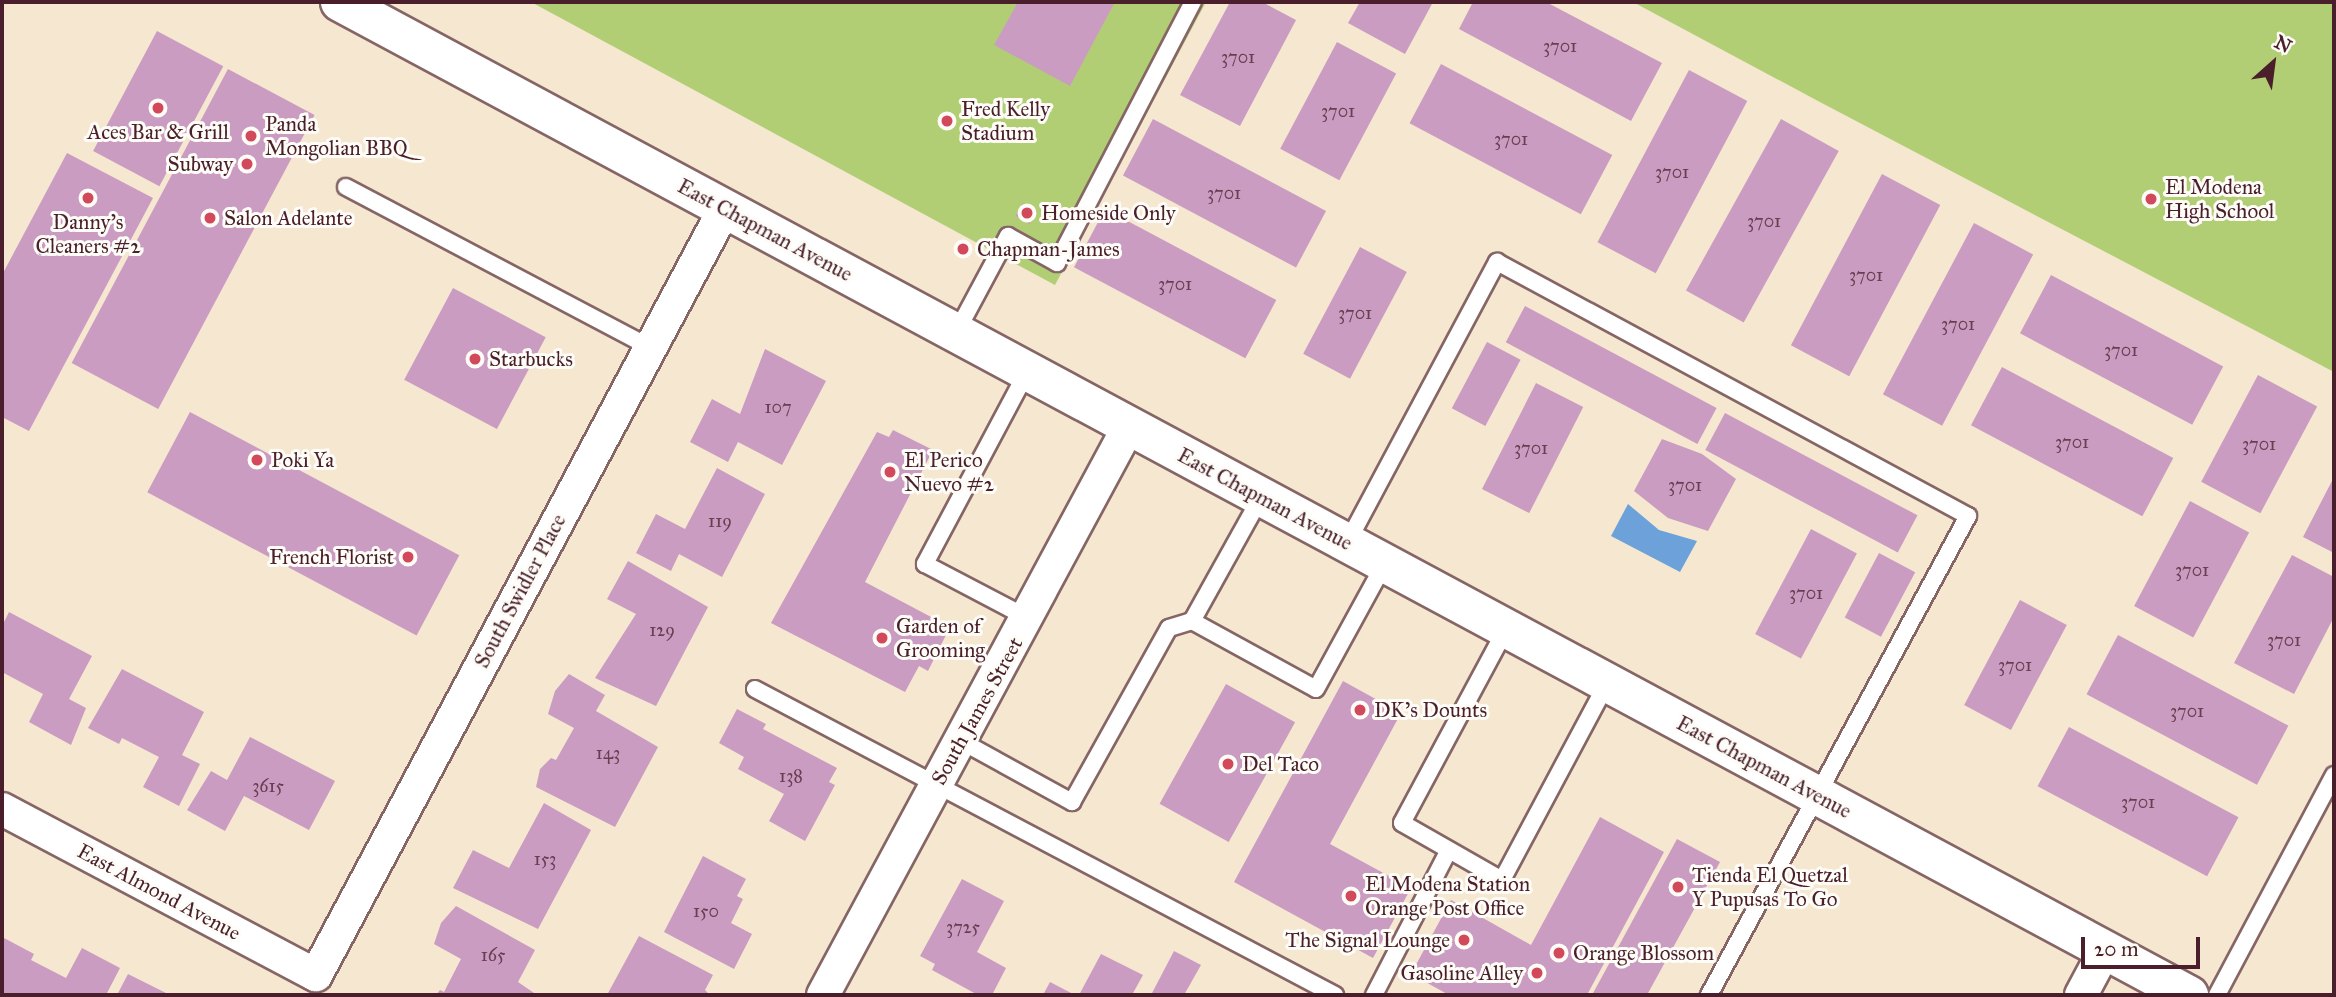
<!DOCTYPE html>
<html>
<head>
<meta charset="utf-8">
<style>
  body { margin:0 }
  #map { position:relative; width:2336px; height:997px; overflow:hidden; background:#f5e7d0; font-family:"IM FELL Great Primer",serif }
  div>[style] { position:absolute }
  .green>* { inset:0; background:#b1ce75 }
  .water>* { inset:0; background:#6ca2d9 }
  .building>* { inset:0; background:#ca9cc2; transform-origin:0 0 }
  .roads { filter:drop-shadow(2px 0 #866565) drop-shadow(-2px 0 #866565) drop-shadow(0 2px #866565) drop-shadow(0 -2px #866565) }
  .service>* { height:16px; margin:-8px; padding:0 8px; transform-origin:8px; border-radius:8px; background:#fff }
  .minor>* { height:32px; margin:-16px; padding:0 16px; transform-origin:16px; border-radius:16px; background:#fff }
  .primary>* { height:38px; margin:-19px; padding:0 19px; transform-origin:19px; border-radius:19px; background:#fff }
  .dots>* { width:19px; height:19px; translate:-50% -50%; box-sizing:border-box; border:4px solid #fdfcf7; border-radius:50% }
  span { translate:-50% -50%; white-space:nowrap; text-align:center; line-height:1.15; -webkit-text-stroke:6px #fdfcf7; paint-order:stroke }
  .number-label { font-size:18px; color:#6a3e51 }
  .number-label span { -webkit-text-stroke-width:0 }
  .poi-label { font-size:21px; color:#4a1f2b }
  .left { translate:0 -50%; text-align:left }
  .right { translate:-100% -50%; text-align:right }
  .street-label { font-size:21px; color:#4a1f2b }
  .frame { position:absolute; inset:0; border:4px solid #4a1f2b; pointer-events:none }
  .north { position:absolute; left:2238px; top:28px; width:70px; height:70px; -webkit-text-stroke:5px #fdfcf7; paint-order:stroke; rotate:28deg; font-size:19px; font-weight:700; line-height:28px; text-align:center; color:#4a1f2b }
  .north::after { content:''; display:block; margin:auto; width:24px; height:32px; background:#4a1f2b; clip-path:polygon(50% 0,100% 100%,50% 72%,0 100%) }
  .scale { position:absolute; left:2081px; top:937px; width:119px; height:32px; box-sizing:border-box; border:4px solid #4a1f2b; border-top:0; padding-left:9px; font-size:21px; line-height:24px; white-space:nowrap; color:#4a1f2b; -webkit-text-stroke:5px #fdfcf7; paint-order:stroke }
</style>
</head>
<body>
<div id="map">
  <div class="green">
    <div style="clip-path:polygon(531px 2px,1206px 2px,1055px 285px)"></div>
    <div style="clip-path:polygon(1633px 2px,2334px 2px,2334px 372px,1818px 101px)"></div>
  </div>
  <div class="water">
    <div style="clip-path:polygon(1628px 504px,1659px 530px,1697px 541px,1680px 572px,1611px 536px)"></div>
  </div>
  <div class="building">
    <div style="clip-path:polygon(1018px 2px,1115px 2px,1070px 86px,994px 45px)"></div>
    <div style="clip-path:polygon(1230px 2px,1262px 2px,1296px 20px,1240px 126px,1180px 95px)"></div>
    <div style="clip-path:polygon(1360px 2px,1433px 2px,1405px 54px,1348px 23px)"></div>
    <div style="clip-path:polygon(1473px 2px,1546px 2px,1662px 63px,1631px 121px,1459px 29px)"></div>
    <div style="left:157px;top:31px;width:75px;height:136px;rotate:28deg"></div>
    <div style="left:1337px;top:42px;width:67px;height:121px;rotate:28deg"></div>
    <div style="left:1441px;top:64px;width:194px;height:67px;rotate:28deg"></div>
    <div style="left:228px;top:69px;width:98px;height:333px;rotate:28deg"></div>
    <div style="left:1689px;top:70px;width:66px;height:195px;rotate:28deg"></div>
    <div style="left:1153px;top:119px;width:196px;height:64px;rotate:28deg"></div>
    <div style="left:1781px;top:119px;width:66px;height:196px;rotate:29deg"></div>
    <div style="clip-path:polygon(67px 153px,153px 198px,29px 431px,2px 417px,2px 275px)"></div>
    <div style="left:1882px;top:174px;width:66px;height:194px;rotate:28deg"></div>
    <div style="left:1023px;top:203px;width:16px;height:15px;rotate:30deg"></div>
    <div style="left:1105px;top:209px;width:194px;height:66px;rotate:28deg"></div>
    <div style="left:1974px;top:223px;width:67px;height:194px;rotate:28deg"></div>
    <div style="left:1360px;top:247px;width:53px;height:121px;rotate:28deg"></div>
    <div style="left:2051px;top:275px;width:195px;height:66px;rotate:28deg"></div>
    <div style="left:453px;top:288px;width:105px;height:104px;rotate:28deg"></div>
    <div style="left:1525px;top:306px;width:217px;height:41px;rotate:28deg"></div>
    <div style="left:1487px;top:342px;width:38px;height:75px;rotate:28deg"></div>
    <div style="clip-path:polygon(765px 349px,826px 381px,782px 465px,738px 442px,728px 462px,690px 442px,712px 399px,740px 414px)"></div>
    <div style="left:2002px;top:367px;width:194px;height:66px;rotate:28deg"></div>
    <div style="left:2258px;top:375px;width:67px;height:121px;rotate:28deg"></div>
    <div style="left:1536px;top:383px;width:53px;height:119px;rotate:27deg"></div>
    <div style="left:190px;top:412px;width:305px;height:91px;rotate:28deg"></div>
    <div style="left:1725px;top:413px;width:218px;height:42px;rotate:28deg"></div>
    <div style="clip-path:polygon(893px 430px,933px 450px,865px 582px,950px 627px,928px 671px,919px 666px,905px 692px,771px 623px,877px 432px,889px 437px)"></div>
    <div style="clip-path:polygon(1662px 439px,1702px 454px,1736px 479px,1708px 531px,1668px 518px,1634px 491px)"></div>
    <div style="clip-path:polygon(717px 468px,765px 494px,722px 577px,679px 554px,671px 571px,636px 553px,656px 514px,685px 529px)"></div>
    <div style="clip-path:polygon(2334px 477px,2334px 553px,2303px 537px)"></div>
    <div style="left:2190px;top:501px;width:67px;height:119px;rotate:28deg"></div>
    <div style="left:1811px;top:529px;width:52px;height:119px;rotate:28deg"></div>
    <div style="left:1879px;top:553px;width:41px;height:73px;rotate:28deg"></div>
    <div style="clip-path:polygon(2292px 555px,2334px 577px,2334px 617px,2294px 694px,2234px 663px)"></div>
    <div style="clip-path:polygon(628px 561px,708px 607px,656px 706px,595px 678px,636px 614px,607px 599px)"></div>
    <div style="left:2020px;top:600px;width:53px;height:119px;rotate:28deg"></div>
    <div style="clip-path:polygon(9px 612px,92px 656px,69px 699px,86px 708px,71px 745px,29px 722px,43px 694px,2px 672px,2px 626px)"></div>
    <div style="left:2118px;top:635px;width:193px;height:67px;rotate:28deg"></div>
    <div style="clip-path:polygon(122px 669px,204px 712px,182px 755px,200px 764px,179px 806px,143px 787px,159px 757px,122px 738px,119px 744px,88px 728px)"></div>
    <div style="clip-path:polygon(569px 674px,605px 695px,596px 711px,658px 747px,615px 827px,536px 787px,540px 769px,551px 758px,556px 760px,574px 728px,548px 714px,555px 691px)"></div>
    <div style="clip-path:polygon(1343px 681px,1401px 713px,1330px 844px,1411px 888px,1373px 958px,1234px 882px)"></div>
    <div style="left:1226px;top:684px;width:79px;height:137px;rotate:29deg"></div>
    <div style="clip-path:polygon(737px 709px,766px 724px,763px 729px,837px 768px,829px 782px,835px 785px,805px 841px,769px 821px,784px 794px,738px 769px,744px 757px,719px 743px)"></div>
    <div style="left:2069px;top:727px;width:192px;height:67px;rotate:28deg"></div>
    <div style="clip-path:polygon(250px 737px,335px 781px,309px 830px,244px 796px,225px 831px,187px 810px,211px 771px,227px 780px)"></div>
    <div style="clip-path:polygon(544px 803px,591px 830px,538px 929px,453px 888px,473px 850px,509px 868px)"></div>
    <div style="clip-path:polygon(1600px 817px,1664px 852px,1587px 995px,1449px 995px,1411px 974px,1451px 900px,1531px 945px)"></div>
    <div style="clip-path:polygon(1677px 839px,1720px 862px,1647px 995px,1592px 995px)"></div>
    <div style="clip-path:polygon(703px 856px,746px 879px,737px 896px,743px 899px,731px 923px,752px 934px,734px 969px,664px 932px)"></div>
    <div style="clip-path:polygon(962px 879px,1004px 901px,977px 952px,1006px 968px,992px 995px,978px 995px,932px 970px,935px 964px,920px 956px)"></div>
    <div style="clip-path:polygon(456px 906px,535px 950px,518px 982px,537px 995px,436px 995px,440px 990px,444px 992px,461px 959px,434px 944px,441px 923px)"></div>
    <div style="clip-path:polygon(639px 936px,713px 975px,705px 990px,710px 995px,607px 995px)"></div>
    <div style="clip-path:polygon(4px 938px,34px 954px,31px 960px,66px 978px,82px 948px,120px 968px,106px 995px,2px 995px)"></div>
    <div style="clip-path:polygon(1174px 951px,1201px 965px,1184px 995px,1151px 995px)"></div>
    <div style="clip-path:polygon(1101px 954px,1143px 975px,1132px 995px,1079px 995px)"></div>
    <div style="clip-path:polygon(128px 974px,170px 995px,117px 995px)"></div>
    <div style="clip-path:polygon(1050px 982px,1075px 995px,1043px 995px)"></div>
  </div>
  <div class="roads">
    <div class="service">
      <div style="left:346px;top:187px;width:343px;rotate:27.8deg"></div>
      <div style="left:957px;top:331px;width:108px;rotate:-61.8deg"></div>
      <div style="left:1008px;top:236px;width:56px;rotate:28.9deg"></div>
      <div style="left:1057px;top:263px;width:294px;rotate:-62.5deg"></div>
      <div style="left:1028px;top:370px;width:220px;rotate:118deg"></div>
      <div style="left:925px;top:564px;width:116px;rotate:27.7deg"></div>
      <div style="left:1347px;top:543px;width:319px;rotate:-61.9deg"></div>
      <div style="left:1497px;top:262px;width:535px;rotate:28.34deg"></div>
      <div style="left:1968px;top:516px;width:545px;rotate:118.4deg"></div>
      <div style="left:1192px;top:621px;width:141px;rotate:28.7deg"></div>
      <div style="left:1316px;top:689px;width:144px;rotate:-61.3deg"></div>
      <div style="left:1506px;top:629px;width:220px;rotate:118.2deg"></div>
      <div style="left:1402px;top:823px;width:115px;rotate:29.7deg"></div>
      <div style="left:1502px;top:880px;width:223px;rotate:-61.9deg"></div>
      <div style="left:755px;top:689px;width:656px;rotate:27.82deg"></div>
      <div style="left:961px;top:741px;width:127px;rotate:28.8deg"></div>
      <div style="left:1072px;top:802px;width:199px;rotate:-60.9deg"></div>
      <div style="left:1169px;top:628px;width:24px;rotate:-17deg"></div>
      <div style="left:1192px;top:621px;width:142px;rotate:-60.9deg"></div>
      <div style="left:1374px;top:995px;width:163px;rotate:-62.7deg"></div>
      <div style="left:2217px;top:995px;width:249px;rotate:-62deg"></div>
    </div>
    <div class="minor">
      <div style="left:2px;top:809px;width:355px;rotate:27.9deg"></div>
      <div style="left:316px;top:975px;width:869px;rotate:-61.93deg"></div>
      <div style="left:823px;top:995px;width:646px;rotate:-61.73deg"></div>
      <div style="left:2081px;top:995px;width:51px;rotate:-61.9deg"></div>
    </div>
    <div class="primary">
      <div style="left:340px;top:2px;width:2099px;rotate:28.24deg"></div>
    </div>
  </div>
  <div class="dots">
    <div style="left:158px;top:108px;background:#d1495b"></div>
    <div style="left:947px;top:121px;background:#d1495b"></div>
    <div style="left:251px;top:136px;background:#d1495b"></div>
    <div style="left:247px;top:164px;background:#d1495b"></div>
    <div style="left:88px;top:198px;background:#d1495b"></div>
    <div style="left:2151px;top:199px;background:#d1495b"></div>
    <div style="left:1027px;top:213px;background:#d1495b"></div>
    <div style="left:210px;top:218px;background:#d1495b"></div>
    <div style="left:963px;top:249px;background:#d1495b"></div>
    <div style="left:475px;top:359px;background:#d1495b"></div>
    <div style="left:257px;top:460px;background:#d1495b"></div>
    <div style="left:890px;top:472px;background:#d1495b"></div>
    <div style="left:408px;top:557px;background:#d1495b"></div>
    <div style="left:882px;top:638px;background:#d1495b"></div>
    <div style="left:1360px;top:710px;background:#d1495b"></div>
    <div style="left:1228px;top:764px;background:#d1495b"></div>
    <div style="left:1678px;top:887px;background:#d1495b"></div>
    <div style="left:1351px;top:896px;background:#d1495b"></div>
    <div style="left:1464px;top:940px;background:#d1495b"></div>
    <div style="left:1559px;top:953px;background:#d1495b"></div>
    <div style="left:1537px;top:973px;background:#d1495b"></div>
  </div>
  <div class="number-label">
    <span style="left:1560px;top:46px">3701</span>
    <span style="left:1238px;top:57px">3701</span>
    <span style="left:1338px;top:111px">3701</span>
    <span style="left:1511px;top:139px">3701</span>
    <span style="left:1672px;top:172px">3701</span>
    <span style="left:1224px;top:193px">3701</span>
    <span style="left:1764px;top:221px">3701</span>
    <span style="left:1866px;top:275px">3701</span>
    <span style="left:1175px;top:284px">3701</span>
    <span style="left:1355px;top:313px">3701</span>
    <span style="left:1958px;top:324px">3701</span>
    <span style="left:2121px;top:350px">3701</span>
    <span style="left:778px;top:407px">107</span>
    <span style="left:2072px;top:442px">3701</span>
    <span style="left:2259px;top:444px">3701</span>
    <span style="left:1531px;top:448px">3701</span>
    <span style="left:1685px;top:485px">3701</span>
    <span style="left:720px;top:521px">119</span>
    <span style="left:2192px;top:570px">3701</span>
    <span style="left:1806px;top:593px">3701</span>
    <span style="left:662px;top:630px">129</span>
    <span style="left:2284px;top:640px">3701</span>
    <span style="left:2015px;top:665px">3701</span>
    <span style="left:2187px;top:711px">3701</span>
    <span style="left:608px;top:753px">143</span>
    <span style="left:791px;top:776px">138</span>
    <span style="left:268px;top:786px">3615</span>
    <span style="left:2138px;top:802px">3701</span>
    <span style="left:545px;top:859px">153</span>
    <span style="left:706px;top:911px">150</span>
    <span style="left:963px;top:927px">3725</span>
    <span style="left:493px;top:955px">165</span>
  </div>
  <div class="poi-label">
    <span class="left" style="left:961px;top:121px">Fred Kelly<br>Stadium</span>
    <span class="left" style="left:265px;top:136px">Panda<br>Mongolian BBQ</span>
    <span style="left:158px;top:132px">Aces Bar &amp; Grill</span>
    <span class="right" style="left:233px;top:164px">Subway</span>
    <span class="left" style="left:2165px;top:199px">El Modena<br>High School</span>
    <span class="left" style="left:1041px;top:213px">Homeside Only</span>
    <span class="left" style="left:224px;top:218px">Salon Adelante</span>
    <span style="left:88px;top:234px">Danny's<br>Cleaners #2</span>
    <span class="left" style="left:977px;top:249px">Chapman-James</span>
    <span class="left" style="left:489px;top:359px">Starbucks</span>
    <span class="left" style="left:271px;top:460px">Poki Ya</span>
    <span class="left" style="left:904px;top:472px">El Perico<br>Nuevo #2</span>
    <span class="right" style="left:394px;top:557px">French Florist</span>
    <span class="left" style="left:896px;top:638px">Garden of<br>Grooming</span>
    <span class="left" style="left:1374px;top:710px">DK's Dounts</span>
    <span class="left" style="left:1242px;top:764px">Del Taco</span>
    <span class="left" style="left:1692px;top:887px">Tienda El Quetzal<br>Y Pupusas To Go</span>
    <span class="left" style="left:1365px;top:896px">El Modena Station<br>Orange Post Office</span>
    <span class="right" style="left:1450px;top:940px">The Signal Lounge</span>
    <span class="left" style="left:1573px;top:953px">Orange Blossom</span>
    <span class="right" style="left:1523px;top:973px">Gasoline Alley</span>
  </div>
  <div class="street-label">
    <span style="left:765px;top:230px;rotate:28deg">East Chapman Avenue</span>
    <span style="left:1265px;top:499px;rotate:28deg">East Chapman Avenue</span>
    <span style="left:520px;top:591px;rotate:-62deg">South Swidler Place</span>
    <span style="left:977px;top:711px;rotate:-61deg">South James Street</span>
    <span style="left:1764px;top:767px;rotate:28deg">East Chapman Avenue</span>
    <span style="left:159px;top:892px;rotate:28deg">East Almond Avenue</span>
  </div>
  <div class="frame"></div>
  <div class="north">N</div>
  <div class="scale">20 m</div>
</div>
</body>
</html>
